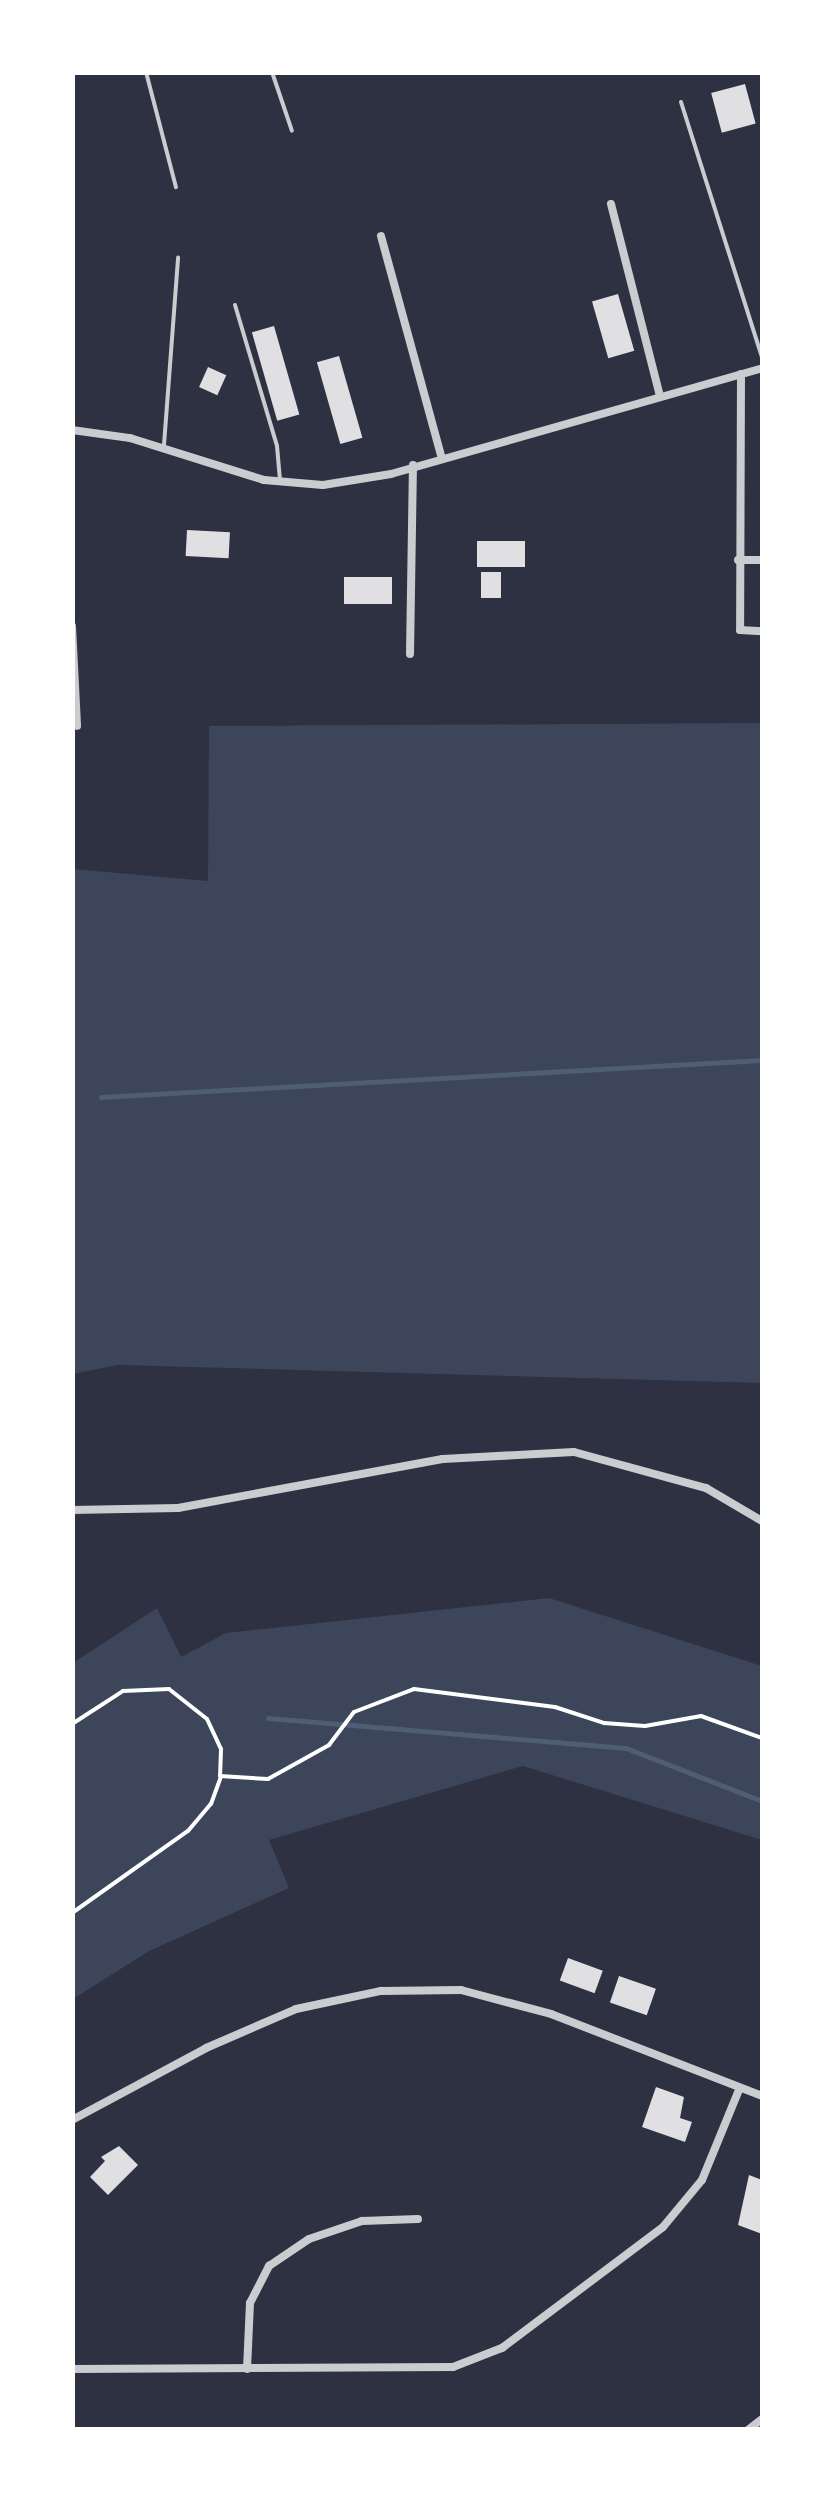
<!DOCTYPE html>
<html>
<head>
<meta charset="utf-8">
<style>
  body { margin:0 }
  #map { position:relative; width:835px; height:2502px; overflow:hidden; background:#2d3142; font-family:Rubik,sans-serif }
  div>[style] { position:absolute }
  .green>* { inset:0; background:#3c4559 }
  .stream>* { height:5px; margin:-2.5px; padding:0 2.5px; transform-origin:2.5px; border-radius:2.5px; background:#4f5d75 }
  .building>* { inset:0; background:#e0e0e3; transform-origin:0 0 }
  .path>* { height:4px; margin:-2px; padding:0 2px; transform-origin:2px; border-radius:2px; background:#fff }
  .service>* { height:4px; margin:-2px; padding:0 2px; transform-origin:2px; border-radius:2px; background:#caccd0 }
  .minor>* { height:8px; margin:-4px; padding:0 4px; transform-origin:4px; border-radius:4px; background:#caccd0 }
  span { translate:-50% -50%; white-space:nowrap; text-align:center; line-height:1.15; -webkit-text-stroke:8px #fff; paint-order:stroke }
  .frame { position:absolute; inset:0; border:75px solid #fff; pointer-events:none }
</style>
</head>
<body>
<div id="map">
  <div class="green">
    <div style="clip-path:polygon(762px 723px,762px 1383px,118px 1365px,73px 1374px,73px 869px,208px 881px,209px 726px)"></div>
    <div style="clip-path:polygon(549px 1598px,762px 1666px,762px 1840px,523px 1766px,269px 1840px,289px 1888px,149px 1951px,73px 1999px,73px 1663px,157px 1608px,181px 1657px,226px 1633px)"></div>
  </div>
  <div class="stream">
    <div style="left:101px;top:1097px;width:662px;rotate:-3.2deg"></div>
    <div style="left:268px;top:1718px;width:359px;rotate:4.8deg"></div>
    <div style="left:626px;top:1748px;width:146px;rotate:21.3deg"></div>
  </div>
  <div class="building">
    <div style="left:745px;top:84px;width:41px;height:35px;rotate:75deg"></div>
    <div style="left:618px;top:294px;width:59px;height:27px;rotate:74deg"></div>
    <div style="left:274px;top:326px;width:92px;height:23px;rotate:74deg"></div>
    <div style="left:339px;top:356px;width:85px;height:23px;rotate:74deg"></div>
    <div style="left:208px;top:367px;width:20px;height:22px;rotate:24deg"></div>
    <div style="left:187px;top:530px;width:43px;height:26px;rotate:3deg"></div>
    <div style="left:477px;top:541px;width:48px;height:26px"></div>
    <div style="left:481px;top:572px;width:20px;height:26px"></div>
    <div style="left:344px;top:577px;width:48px;height:27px"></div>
    <div style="left:568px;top:1958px;width:37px;height:24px;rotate:20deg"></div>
    <div style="left:619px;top:1976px;width:39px;height:28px;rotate:19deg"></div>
    <div style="clip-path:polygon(656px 2087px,684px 2097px,680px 2118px,692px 2122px,685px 2142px,642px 2127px)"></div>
    <div style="clip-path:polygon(119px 2146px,138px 2165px,108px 2195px,90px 2177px,105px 2161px,101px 2157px)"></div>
    <div style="clip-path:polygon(749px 2175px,762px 2180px,762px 2234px,738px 2225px)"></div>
  </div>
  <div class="path">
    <div style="left:72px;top:1724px;width:61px;rotate:-32.9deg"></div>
    <div style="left:123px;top:1691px;width:46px;rotate:-2.5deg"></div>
    <div style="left:169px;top:1689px;width:48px;rotate:38.3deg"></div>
    <div style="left:207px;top:1719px;width:33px;rotate:65deg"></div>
    <div style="left:221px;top:1749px;width:27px;rotate:92deg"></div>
    <div style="left:220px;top:1776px;width:48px;rotate:3.6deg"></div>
    <div style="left:268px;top:1779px;width:70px;rotate:-29.1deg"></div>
    <div style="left:329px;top:1745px;width:41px;rotate:-52.9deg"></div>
    <div style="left:354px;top:1712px;width:64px;rotate:-21deg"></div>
    <div style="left:414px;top:1689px;width:142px;rotate:7.3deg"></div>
    <div style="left:555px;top:1707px;width:52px;rotate:18.1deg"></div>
    <div style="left:604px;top:1723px;width:41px;rotate:4.2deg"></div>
    <div style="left:645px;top:1726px;width:57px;rotate:-10.1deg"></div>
    <div style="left:701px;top:1716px;width:65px;rotate:19.8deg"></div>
    <div style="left:72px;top:1913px;width:142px;rotate:-35.3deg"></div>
    <div style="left:188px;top:1831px;width:35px;rotate:-50deg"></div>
    <div style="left:211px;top:1804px;width:27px;rotate:-70deg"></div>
  </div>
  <div class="service">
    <div style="left:146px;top:72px;width:119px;rotate:75.4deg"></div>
    <div style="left:272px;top:72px;width:62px;rotate:71.3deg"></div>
    <div style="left:681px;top:102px;width:268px;rotate:72.4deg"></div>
    <div style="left:235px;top:305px;width:147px;rotate:73.4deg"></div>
    <div style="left:277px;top:446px;width:35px;rotate:85deg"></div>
    <div style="left:164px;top:445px;width:188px;rotate:-85.7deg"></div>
  </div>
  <div class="minor">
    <div style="left:611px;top:204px;width:198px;rotate:75.7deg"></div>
    <div style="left:381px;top:236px;width:227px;rotate:74.7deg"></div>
    <div style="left:741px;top:374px;width:256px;rotate:90.2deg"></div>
    <div style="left:740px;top:630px;width:22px;rotate:3deg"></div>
    <div style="left:72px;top:430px;width:59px;rotate:7.9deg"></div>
    <div style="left:130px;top:438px;width:140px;rotate:17.4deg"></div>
    <div style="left:264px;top:480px;width:59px;rotate:4.8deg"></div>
    <div style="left:323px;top:485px;width:69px;rotate:-9.2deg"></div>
    <div style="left:391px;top:474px;width:386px;rotate:-15.9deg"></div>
    <div style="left:738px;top:560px;width:24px"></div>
    <div style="left:72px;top:626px;width:100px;rotate:87.1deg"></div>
    <div style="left:410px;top:654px;width:189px;rotate:-89.1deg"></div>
    <div style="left:72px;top:1510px;width:106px;rotate:-1.1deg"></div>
    <div style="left:178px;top:1508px;width:269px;rotate:-10.5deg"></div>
    <div style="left:443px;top:1459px;width:131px;rotate:-3.1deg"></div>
    <div style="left:574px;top:1452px;width:137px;rotate:15.3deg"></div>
    <div style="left:706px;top:1488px;width:65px;rotate:30.5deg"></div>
    <div style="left:72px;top:2120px;width:152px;rotate:-28.2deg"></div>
    <div style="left:206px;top:2048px;width:98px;rotate:-23.4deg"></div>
    <div style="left:296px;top:2009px;width:87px;rotate:-12deg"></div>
    <div style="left:381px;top:1991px;width:80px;rotate:-0.7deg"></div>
    <div style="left:461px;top:1990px;width:93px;rotate:14.9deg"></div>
    <div style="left:551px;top:2014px;width:226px;rotate:21.2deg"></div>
    <div style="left:72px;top:2369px;width:381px;rotate:-0.3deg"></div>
    <div style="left:453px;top:2367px;width:53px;rotate:-21.2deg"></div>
    <div style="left:502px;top:2348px;width:201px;rotate:-36.9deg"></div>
    <div style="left:663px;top:2227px;width:61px;rotate:-50.3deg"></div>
    <div style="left:702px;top:2180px;width:97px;rotate:-67.7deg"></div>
    <div style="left:247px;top:2369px;width:66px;rotate:-87.4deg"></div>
    <div style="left:250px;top:2303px;width:42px;rotate:-62.8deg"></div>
    <div style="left:269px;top:2266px;width:48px;rotate:-34deg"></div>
    <div style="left:309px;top:2239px;width:56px;rotate:-18.8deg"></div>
    <div style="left:362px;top:2221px;width:56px;rotate:-2deg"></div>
    <div style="left:748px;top:2430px;width:18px;rotate:-38deg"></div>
  </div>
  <div class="frame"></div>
</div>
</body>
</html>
